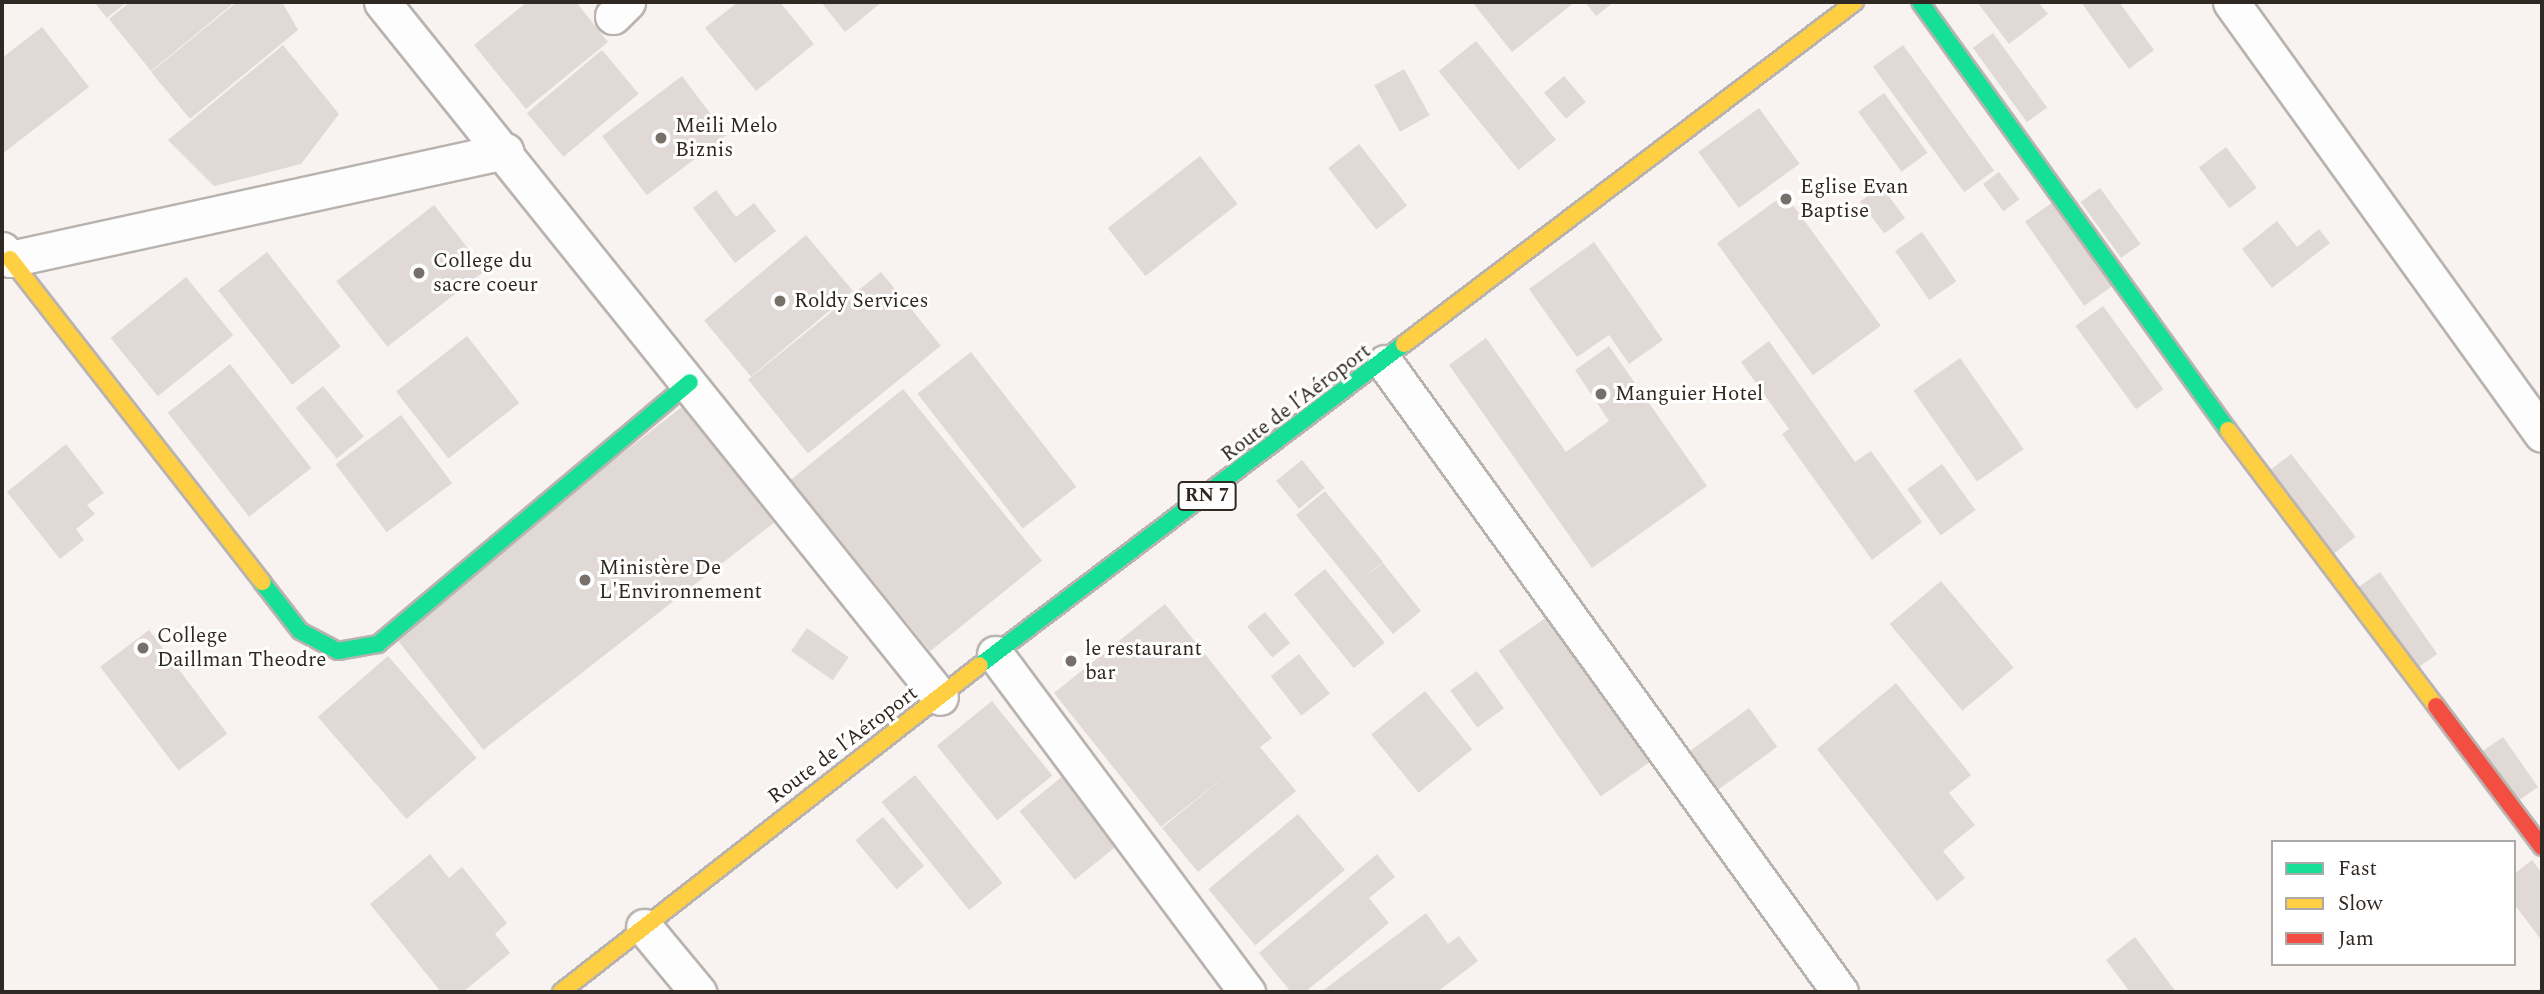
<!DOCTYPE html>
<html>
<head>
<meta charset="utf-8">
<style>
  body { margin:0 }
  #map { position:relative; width:2544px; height:994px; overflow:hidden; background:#f8f3f0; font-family:Spectral,serif }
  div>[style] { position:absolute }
  .building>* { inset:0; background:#e0d9d5; transform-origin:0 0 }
  .roads { filter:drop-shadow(2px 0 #b9b3b0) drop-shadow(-2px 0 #b9b3b0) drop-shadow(0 2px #b9b3b0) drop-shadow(0 -2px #b9b3b0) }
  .street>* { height:35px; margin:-17.5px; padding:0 17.5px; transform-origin:17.5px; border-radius:17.5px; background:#fefdfd }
  .fast>* { height:16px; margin:-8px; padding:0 8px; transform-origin:8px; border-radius:8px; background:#16e098 }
  .slow>* { height:16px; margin:-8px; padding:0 8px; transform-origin:8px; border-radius:8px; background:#ffcf43 }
  .jam>* { height:16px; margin:-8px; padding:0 8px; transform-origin:8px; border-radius:8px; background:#f24e42 }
  .dots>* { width:19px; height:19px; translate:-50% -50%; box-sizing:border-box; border:4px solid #fff; border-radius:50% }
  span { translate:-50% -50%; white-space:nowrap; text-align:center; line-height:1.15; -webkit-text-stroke:6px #fff; paint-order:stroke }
  .shield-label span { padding:2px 5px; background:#fff; border:2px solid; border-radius:5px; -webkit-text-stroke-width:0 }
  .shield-label { font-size:19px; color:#302822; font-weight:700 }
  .poi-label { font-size:21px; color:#302822 }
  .left { translate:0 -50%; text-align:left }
  .street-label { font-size:21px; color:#302822 }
  .frame { position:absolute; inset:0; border:4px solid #302822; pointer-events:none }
  .legend { position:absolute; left:2271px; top:840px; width:245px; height:126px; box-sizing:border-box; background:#fff; border:2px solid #aca9a7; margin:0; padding:9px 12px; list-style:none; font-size:21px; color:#302822 }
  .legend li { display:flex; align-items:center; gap:14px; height:35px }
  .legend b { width:35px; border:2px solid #aca9a7 }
</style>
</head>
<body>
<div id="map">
  <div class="building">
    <div style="clip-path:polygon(94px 2px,127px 2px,107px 18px)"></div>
    <div style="clip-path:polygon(130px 2px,235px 2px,151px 71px,109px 19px)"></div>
    <div style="clip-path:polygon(237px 2px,282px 2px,298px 30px,190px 119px,151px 72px)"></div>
    <div style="clip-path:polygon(527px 2px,576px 2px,608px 42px,526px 109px,474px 45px)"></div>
    <div style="clip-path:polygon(738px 2px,780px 2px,814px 44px,756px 91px,705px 28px)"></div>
    <div style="clip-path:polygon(821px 2px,882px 2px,845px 32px)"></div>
    <div style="clip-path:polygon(1472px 2px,1575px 2px,1512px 52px)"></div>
    <div style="clip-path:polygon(1585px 2px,1614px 2px,1596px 16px)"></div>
    <div style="clip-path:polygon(1977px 2px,2038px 2px,2048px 14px,2009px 44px)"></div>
    <div style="clip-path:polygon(2081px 2px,2119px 2px,2154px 50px,2129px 69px)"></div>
    <div style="clip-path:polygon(42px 27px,89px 87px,2px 154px,2px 58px)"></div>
    <div style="left:1993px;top:33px;width:92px;height:25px;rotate:54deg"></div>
    <div style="left:1476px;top:41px;width:127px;height:48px;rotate:51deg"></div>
    <div style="clip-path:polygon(283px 45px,339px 114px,301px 164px,214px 186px,168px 140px)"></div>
    <div style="left:1903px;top:45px;width:155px;height:37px;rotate:54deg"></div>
    <div style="left:602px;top:50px;width:57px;height:98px;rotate:50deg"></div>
    <div style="left:1404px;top:69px;width:53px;height:34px;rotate:61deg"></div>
    <div style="left:682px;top:76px;width:74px;height:100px;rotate:53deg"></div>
    <div style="left:1564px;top:76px;width:34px;height:26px;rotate:50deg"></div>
    <div style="left:1884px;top:93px;width:74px;height:32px;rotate:54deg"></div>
    <div style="left:1759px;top:108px;width:69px;height:75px;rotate:54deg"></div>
    <div style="left:1359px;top:144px;width:78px;height:39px;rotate:52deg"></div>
    <div style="left:2226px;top:147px;width:51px;height:34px;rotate:53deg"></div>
    <div style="left:1200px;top:156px;width:61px;height:117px;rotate:52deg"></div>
    <div style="left:1999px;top:172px;width:34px;height:20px;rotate:53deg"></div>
    <div style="left:1881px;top:186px;width:40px;height:26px;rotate:53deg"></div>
    <div style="left:2100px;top:188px;width:69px;height:24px;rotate:54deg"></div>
    <div style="clip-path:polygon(716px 190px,736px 217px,754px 203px,776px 231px,735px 263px,693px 208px)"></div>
    <div style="left:1785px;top:194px;width:163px;height:84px;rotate:54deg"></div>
    <div style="left:2053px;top:202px;width:103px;height:34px;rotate:55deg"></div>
    <div style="left:434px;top:205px;width:83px;height:124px;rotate:52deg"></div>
    <div style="clip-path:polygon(2277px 221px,2297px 247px,2319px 229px,2330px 243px,2272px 288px,2242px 249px)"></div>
    <div style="left:1922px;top:232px;width:60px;height:33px;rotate:55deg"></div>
    <div style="left:806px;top:235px;width:73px;height:133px;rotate:50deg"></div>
    <div style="clip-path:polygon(1594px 242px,1663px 340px,1629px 364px,1609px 335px,1577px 357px,1529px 289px)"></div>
    <div style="left:267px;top:252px;width:120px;height:62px;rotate:52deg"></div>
    <div style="left:881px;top:272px;width:95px;height:171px;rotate:51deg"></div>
    <div style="left:186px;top:277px;width:75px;height:97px;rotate:51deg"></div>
    <div style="left:2103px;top:306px;width:103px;height:34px;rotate:54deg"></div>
    <div style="left:467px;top:336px;width:85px;height:90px;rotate:52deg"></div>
    <div style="clip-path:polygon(1486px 338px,1566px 452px,1609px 421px,1575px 370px,1609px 346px,1707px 486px,1592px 568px,1449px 365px)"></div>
    <div style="clip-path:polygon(1769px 341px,1855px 462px,1871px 451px,1922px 522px,1872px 560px,1782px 434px,1789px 429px,1741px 362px)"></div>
    <div style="left:971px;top:352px;width:171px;height:68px;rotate:52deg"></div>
    <div style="left:1960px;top:358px;width:111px;height:57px;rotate:55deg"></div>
    <div style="left:230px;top:364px;width:132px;height:79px;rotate:52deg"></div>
    <div style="left:323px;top:386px;width:65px;height:35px;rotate:51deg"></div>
    <div style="left:903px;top:389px;width:221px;height:144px;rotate:51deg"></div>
    <div style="left:683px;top:406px;width:148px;height:369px;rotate:52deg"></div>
    <div style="left:401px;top:415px;width:85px;height:82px;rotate:53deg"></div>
    <div style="clip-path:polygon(66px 444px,104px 493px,87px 505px,95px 514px,76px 529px,84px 540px,60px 559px,7px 492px)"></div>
    <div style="left:2291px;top:454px;width:105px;height:31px;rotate:52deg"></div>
    <div style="left:1302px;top:460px;width:36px;height:33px;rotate:51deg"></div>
    <div style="left:1942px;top:464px;width:57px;height:43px;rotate:54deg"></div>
    <div style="clip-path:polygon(1325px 491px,1383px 562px,1359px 581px,1383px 563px,1421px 611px,1393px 634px,1296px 515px)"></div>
    <div style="left:1325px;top:569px;width:95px;height:40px;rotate:51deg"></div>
    <div style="left:2380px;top:572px;width:100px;height:29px;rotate:55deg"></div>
    <div style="left:1941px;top:581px;width:113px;height:67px;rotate:50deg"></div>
    <div style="clip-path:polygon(1165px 604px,1272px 738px,1260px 747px,1296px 791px,1198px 872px,1162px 828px,1228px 774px,1161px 827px,1054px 693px)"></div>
    <div style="left:1265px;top:612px;width:40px;height:23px;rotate:51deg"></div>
    <div style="left:1551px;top:614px;width:178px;height:64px;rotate:55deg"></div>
    <div style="left:807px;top:628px;width:51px;height:28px;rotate:35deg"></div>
    <div style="left:149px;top:630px;width:130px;height:61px;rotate:53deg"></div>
    <div style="left:1299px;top:654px;width:50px;height:36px;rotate:52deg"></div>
    <div style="left:388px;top:656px;width:135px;height:93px;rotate:49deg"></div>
    <div style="left:1477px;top:671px;width:46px;height:33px;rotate:54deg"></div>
    <div style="clip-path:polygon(1896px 683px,1971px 775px,1949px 793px,1975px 825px,1943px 851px,1965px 878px,1937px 901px,1817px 749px)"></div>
    <div style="left:1425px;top:691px;width:75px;height:69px;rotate:51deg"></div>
    <div style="left:992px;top:701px;width:96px;height:71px;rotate:51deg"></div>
    <div style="left:1749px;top:708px;width:48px;height:82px;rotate:54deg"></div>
    <div style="left:2503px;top:737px;width:61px;height:25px;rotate:55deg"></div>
    <div style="left:915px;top:775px;width:139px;height:43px;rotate:51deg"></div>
    <div style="left:1063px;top:776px;width:88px;height:56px;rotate:51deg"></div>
    <div style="left:1298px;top:814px;width:73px;height:117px;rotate:50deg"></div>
    <div style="left:883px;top:817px;width:64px;height:36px;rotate:50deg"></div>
    <div style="clip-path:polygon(430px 854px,449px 878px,462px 867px,507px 923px,495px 934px,510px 953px,463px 992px,441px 992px,370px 904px)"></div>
    <div style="clip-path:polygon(1377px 854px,1395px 877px,1369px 898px,1389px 923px,1305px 992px,1291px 992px,1259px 953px)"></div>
    <div style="clip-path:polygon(2532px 860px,2542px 873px,2542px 941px,2514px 904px,2514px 874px)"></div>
    <div style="clip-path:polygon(1426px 913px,1448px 944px,1459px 936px,1478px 961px,1437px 992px,1321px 992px)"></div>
    <div style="clip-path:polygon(2135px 937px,2176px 992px,2130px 992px,2106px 960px)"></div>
  </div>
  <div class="roads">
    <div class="street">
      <div style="left:382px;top:2px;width:891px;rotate:51.24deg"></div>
      <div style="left:2231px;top:2px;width:532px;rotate:54.25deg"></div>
      <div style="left:613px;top:16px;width:20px;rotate:-45deg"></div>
      <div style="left:2px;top:250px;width:12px;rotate:48deg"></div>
      <div style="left:10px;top:259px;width:507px;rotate:-12.31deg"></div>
      <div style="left:1385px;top:363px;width:776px;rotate:54.12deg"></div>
      <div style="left:995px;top:654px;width:422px;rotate:53.3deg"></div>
      <div style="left:644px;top:927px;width:85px;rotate:50.3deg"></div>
    </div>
    <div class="fast">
      <div style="left:1920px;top:2px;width:527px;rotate:54.26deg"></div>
      <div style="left:262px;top:582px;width:62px;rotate:52.2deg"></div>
      <div style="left:300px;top:631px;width:43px;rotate:27.8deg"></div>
      <div style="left:338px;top:651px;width:41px;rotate:-9.9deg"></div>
      <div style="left:378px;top:644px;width:407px;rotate:-40deg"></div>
      <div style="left:980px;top:665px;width:532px;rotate:-37.13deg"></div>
    </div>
    <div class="slow">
      <div style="left:10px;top:259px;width:410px;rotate:52deg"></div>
      <div style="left:1404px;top:344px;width:566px;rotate:-37.17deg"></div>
      <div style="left:2228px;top:430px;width:346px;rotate:53deg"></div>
      <div style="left:561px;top:992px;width:531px;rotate:-37.97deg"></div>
    </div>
    <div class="jam">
      <div style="left:2436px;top:706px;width:176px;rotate:53.1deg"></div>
    </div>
  </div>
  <div class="dots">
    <div style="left:661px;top:138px;background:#766f6a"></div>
    <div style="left:1786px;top:199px;background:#766f6a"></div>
    <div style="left:419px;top:273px;background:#766f6a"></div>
    <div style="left:780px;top:301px;background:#766f6a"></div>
    <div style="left:1601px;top:394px;background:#766f6a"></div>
    <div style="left:585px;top:580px;background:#766f6a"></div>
    <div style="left:143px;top:648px;background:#766f6a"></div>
    <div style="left:1071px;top:661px;background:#766f6a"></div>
  </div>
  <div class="shield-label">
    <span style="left:1207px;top:496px">RN 7</span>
  </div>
  <div class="poi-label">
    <span class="left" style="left:675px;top:138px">Meili Melo<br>Biznis</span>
    <span class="left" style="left:1800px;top:199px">Eglise Evan<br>Baptise</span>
    <span class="left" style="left:433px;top:273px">College du<br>sacre coeur</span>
    <span class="left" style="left:794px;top:301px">Roldy Services</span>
    <span class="left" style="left:1615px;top:394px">Manguier Hotel</span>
    <span class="left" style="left:599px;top:580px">Ministère De<br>L'Environnement</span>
    <span class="left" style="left:157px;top:648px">College<br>Daillman Theodre</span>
    <span class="left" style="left:1085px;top:661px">le restaurant<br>bar</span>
  </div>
  <div class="street-label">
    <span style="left:1296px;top:403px;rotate:-37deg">Route de l’Aéroport</span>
    <span style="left:843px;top:745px;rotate:-37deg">Route de l’Aéroport</span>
  </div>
  <div class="frame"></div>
  <ul class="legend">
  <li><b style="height:9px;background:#16e098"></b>Fast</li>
  <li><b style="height:9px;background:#ffcf43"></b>Slow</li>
  <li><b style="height:9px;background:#f24e42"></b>Jam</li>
  </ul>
</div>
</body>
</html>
